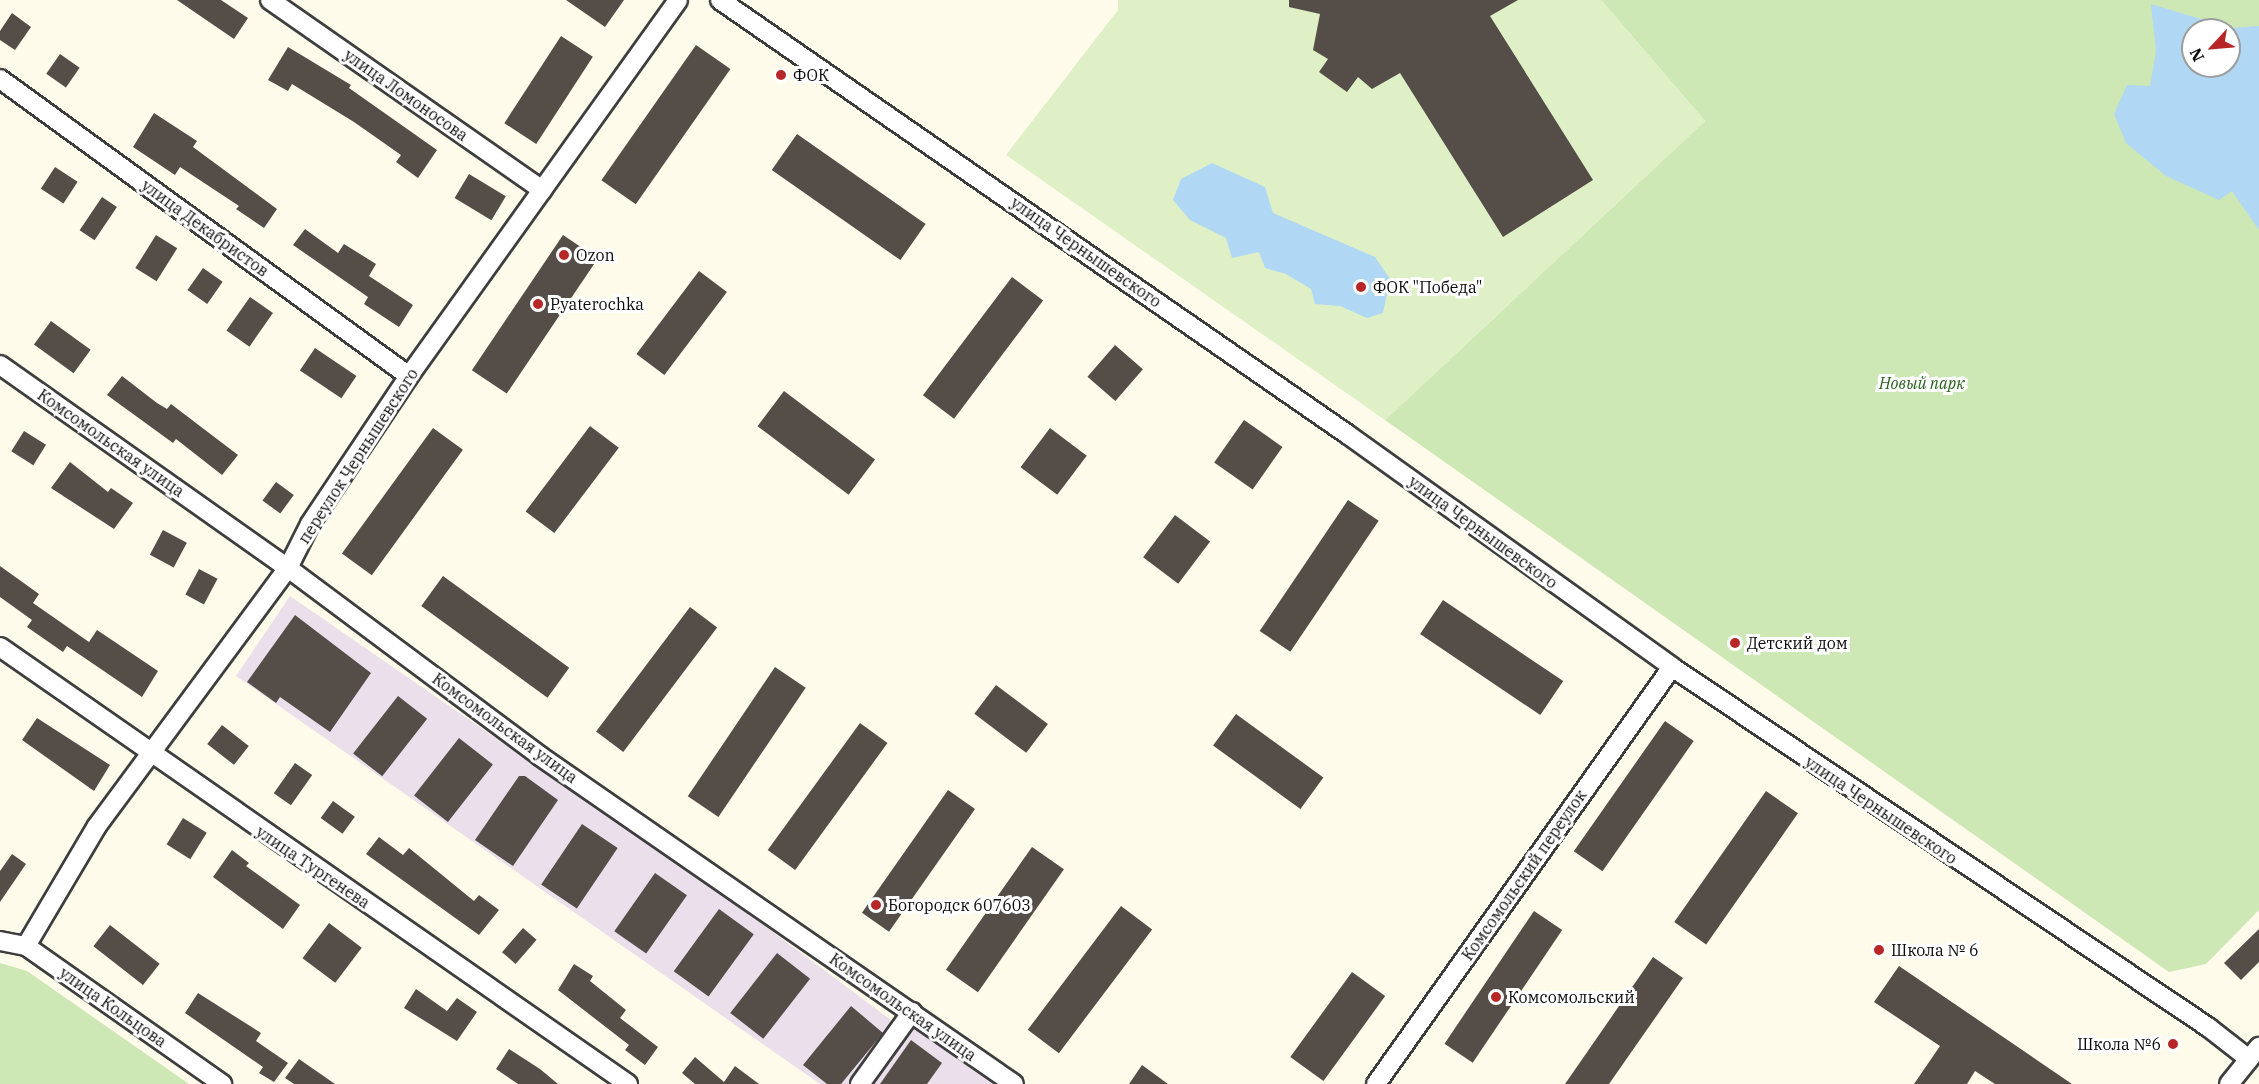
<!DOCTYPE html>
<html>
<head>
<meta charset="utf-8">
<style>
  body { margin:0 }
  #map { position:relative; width:2259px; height:1084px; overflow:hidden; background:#fffbea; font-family:"IBM Plex Serif",serif }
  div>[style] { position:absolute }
  .industrial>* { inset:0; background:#eadfea }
  .green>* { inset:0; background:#cde7b5 }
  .pitch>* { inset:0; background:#dfefc6 }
  .water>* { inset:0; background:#b0d8f5 }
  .building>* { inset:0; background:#544d48; transform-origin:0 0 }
  .roads { filter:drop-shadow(2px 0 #3e3e3e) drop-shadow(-2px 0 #3e3e3e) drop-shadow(0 2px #3e3e3e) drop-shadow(0 -2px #3e3e3e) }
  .minor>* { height:18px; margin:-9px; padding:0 9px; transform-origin:9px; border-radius:9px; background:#fff }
  .dots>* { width:16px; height:16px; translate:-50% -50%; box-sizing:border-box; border:3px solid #fff; border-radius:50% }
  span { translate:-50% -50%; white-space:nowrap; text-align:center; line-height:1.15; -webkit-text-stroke:6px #fff; paint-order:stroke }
  .poi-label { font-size:16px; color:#0b0b0b }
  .left { translate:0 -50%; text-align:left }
  .right { translate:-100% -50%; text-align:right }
  .street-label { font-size:16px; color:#0b0b0b }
  .park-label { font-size:16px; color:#28611e; font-style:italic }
  .north { position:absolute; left:2181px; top:18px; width:60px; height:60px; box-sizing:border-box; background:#fff; border:2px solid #9d9d9d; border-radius:50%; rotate:244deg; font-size:16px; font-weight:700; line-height:24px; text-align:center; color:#0b0b0b }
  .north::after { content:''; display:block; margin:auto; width:21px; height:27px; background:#b82727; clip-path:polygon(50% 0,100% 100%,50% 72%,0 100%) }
</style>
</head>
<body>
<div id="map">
  <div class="industrial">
    <div style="clip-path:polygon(290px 596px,730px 900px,895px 1023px,849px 1084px,820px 1084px,236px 676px)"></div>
    <div style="clip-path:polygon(911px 1026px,993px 1084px,869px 1084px)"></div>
  </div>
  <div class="green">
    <div style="clip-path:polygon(evenodd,1601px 0,2259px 0,2259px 910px,2206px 964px,2169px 972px,1385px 420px,1705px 121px,1601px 0,2193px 30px,2229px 30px,2229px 66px,2193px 66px,2193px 30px)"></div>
    <div style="clip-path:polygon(0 963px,27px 971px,189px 1084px,0 1084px)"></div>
  </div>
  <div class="pitch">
    <div style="clip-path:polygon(1118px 0,1601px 0,1705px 121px,1385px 420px,1006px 155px,1118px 10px)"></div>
  </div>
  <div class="water">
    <div style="clip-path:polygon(evenodd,2151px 4px,2231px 28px,2259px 26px,2259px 230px,2232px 191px,2219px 200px,2166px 176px,2126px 143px,2114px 114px,2127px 85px,2150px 86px,2156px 51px,2151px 4px,2193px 30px,2229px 30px,2229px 66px,2193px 66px,2193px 30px)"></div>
    <div style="clip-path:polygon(1212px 163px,1265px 187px,1273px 213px,1375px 257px,1390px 279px,1383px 313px,1367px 318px,1340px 306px,1315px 304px,1311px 289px,1286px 274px,1265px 268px,1259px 252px,1232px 258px,1226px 238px,1190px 220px,1173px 200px,1181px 179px)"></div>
  </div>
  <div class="building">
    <div style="clip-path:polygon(177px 0,221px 0,248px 18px,234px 39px)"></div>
    <div style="clip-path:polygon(566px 0,624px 0,605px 27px)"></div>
    <div style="clip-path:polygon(1289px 0,1518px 0,1490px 16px,1593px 180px,1503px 237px,1400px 73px,1372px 89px,1358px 77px,1347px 92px,1319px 72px,1328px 59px,1313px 50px,1320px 14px,1289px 7px)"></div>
    <div style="clip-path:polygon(12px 13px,31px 27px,15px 50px,0 40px,0 31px)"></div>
    <div style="left:561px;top:36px;width:38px;height:104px;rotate:33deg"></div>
    <div style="left:696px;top:45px;width:42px;height:165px;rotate:35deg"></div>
    <div style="clip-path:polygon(288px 47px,351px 85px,349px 88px,437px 150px,418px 178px,396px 162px,401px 155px,354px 122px,292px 84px,288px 91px,268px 80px)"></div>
    <div style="left:60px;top:54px;width:24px;height:24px;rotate:35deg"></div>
    <div style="clip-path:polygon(154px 113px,197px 141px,193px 147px,277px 209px,264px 228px,236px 209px,239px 206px,180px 167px,175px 175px,133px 147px)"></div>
    <div style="left:797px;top:134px;width:157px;height:44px;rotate:35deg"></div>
    <div style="left:55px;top:167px;width:27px;height:26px;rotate:33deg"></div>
    <div style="left:469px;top:174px;width:43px;height:28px;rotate:31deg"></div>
    <div style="left:102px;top:197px;width:18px;height:40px;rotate:34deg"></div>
    <div style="clip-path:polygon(305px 229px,338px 253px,344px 244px,376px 264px,369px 276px,413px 305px,399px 327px,364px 304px,368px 297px,293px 245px)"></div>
    <div style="left:156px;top:235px;width:25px;height:39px;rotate:32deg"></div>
    <div style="left:563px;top:235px;width:42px;height:163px;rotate:34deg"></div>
    <div style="left:203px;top:268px;width:24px;height:27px;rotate:35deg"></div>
    <div style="left:699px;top:271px;width:35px;height:104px;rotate:37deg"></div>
    <div style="left:1012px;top:277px;width:39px;height:148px;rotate:37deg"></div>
    <div style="left:250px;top:297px;width:28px;height:41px;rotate:35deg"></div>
    <div style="left:51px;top:321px;width:49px;height:29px;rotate:36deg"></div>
    <div style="left:1115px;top:345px;width:37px;height:42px;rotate:41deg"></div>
    <div style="left:315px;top:348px;width:50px;height:27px;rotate:34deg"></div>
    <div style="clip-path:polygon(122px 376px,157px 403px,167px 409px,171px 404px,238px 455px,222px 475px,176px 439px,173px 443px,107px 395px)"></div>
    <div style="left:784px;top:391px;width:114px;height:44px;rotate:37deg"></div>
    <div style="left:1244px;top:420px;width:47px;height:52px;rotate:35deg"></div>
    <div style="left:590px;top:426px;width:36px;height:107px;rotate:37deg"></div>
    <div style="left:433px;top:428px;width:37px;height:155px;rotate:36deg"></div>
    <div style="left:1050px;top:428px;width:46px;height:49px;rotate:37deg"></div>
    <div style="left:24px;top:431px;width:26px;height:24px;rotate:32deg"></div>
    <div style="clip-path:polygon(70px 462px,108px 492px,111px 488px,133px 503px,114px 529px,51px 488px)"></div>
    <div style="left:276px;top:482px;width:22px;height:23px;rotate:36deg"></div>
    <div style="left:1348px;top:500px;width:37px;height:158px;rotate:34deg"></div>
    <div style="left:1175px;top:515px;width:44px;height:53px;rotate:37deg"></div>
    <div style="left:163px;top:530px;width:27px;height:28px;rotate:28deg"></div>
    <div style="clip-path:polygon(0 566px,39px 594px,33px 603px,89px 642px,97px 630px,158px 671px,142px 697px,67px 646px,63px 652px,27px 627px,32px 620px,0 597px)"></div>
    <div style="left:199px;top:569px;width:21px;height:29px;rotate:28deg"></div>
    <div style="left:443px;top:576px;width:156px;height:37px;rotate:36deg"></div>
    <div style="left:1443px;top:600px;width:145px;height:41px;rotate:34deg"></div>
    <div style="left:690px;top:607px;width:34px;height:156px;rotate:37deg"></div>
    <div style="clip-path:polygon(295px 615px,371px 673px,330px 732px,280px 697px,276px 703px,247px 682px)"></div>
    <div style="left:775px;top:667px;width:37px;height:156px;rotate:34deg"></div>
    <div style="left:996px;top:685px;width:65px;height:36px;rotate:37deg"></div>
    <div style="left:398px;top:696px;width:37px;height:73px;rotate:38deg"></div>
    <div style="left:1236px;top:714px;width:108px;height:39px;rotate:36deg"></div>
    <div style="clip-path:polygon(37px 718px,110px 765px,94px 791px,22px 740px)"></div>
    <div style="left:1665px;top:721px;width:35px;height:159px;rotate:35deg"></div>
    <div style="left:860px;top:723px;width:34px;height:157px;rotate:36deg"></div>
    <div style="left:222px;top:725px;width:34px;height:24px;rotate:38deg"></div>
    <div style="left:459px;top:738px;width:43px;height:73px;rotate:38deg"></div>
    <div style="left:295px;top:763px;width:21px;height:37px;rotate:35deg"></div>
    <div style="clip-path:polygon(519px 776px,525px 776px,558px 800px,513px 866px,475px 840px)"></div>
    <div style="left:948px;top:790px;width:33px;height:150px;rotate:35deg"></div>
    <div style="left:1766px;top:791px;width:39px;height:160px;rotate:35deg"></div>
    <div style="left:333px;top:801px;width:27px;height:21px;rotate:36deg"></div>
    <div style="left:183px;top:818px;width:28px;height:31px;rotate:32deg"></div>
    <div style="left:582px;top:824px;width:43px;height:73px;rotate:34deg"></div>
    <div style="clip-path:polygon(379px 837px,403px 855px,409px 848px,474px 901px,479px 895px,499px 910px,479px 935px,366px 854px)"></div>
    <div style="left:1032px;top:847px;width:39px;height:150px;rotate:35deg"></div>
    <div style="clip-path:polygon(232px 850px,249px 863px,246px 866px,300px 905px,283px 929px,213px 877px)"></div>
    <div style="clip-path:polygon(12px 854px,26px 864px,0 902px,0 871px)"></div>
    <div style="left:655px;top:873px;width:39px;height:71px;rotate:35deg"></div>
    <div style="left:1121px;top:906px;width:39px;height:155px;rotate:37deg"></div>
    <div style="left:719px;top:909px;width:43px;height:77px;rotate:36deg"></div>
    <div style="left:1534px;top:911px;width:34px;height:160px;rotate:34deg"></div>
    <div style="left:329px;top:923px;width:41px;height:44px;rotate:37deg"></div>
    <div style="left:110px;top:925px;width:63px;height:27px;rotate:38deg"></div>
    <div style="left:523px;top:928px;width:18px;height:32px;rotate:41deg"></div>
    <div style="clip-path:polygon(2259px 929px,2259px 962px,2241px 980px,2224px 963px)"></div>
    <div style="left:777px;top:953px;width:42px;height:76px;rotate:38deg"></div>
    <div style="clip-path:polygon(1653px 957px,1683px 978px,1609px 1084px,1565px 1084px)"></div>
    <div style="clip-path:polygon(574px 964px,593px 976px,590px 981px,626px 1010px,620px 1018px,658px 1047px,645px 1065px,625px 1050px,629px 1045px,558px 990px)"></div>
    <div style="clip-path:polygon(1899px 966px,2072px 1084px,1995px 1084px,1975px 1071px,1967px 1084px,1914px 1084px,1940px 1046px,1874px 1002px)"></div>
    <div style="left:1352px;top:972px;width:41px;height:105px;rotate:36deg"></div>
    <div style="clip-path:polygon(416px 989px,447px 1011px,457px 998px,477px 1012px,457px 1041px,404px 1008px)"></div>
    <div style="clip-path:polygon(198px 993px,261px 1033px,256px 1041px,288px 1063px,274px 1082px,259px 1073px,263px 1067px,185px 1013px)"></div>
    <div style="clip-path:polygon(851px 1006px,883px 1033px,841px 1084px,827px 1084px,803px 1065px)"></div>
    <div style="clip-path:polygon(911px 1040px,942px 1063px,927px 1084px,880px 1084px)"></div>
    <div style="clip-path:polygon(509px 1049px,540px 1069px,558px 1084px,518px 1084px,496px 1069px)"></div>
    <div style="clip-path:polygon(695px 1057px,724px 1082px,735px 1066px,759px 1084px,695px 1084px,682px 1073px)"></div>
    <div style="clip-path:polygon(299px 1059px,335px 1084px,294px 1084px,285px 1078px)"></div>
    <div style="clip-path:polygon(1142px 1065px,1168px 1084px,1129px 1084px)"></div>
  </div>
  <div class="roads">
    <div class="minor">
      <div style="left:270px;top:0;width:332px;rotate:34.9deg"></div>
      <div style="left:720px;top:0;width:763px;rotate:34.69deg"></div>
      <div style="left:1347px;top:434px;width:400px;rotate:35.6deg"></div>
      <div style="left:1672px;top:667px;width:646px;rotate:33.89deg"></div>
      <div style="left:2208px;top:1027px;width:52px;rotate:38deg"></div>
      <div style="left:0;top:79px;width:505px;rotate:35.99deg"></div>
      <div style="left:0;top:365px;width:352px;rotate:35.2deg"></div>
      <div style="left:288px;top:568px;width:314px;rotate:36.7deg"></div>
      <div style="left:540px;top:756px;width:576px;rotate:34.68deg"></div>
      <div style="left:0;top:647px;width:765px;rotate:34.83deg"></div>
      <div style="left:0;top:941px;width:26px;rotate:11deg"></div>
      <div style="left:26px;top:946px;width:240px;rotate:35.1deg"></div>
      <div style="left:26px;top:946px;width:139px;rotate:-59.4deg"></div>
      <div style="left:97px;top:826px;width:321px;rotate:-53.5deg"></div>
      <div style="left:288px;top:568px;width:49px;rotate:-63.4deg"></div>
      <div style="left:310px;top:524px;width:178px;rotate:-56.2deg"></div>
      <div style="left:409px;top:376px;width:462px;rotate:-54.4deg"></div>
      <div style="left:860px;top:1084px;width:89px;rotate:-54.2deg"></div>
      <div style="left:1376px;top:1084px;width:511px;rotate:-54.63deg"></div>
      <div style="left:2229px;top:1084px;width:48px;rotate:-51deg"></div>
    </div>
  </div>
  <div class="dots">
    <div style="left:781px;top:75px;background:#b82727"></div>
    <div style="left:564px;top:255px;background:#b82727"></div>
    <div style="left:1361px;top:287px;background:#b82727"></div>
    <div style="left:538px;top:304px;background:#b82727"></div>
    <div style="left:1735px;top:643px;background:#b82727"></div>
    <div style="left:876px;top:905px;background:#b82727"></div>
    <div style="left:1879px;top:950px;background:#b82727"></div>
    <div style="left:1496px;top:997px;background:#b82727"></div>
    <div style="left:2173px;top:1044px;background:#b82727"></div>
  </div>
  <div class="poi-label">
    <span class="left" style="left:793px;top:75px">ФОК</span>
    <span class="left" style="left:576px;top:255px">Ozon</span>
    <span class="left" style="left:1373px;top:287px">ФОК "Победа"</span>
    <span class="left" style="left:550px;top:304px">Pyaterochka</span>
    <span class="left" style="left:1747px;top:643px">Детский дом</span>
    <span class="left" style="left:888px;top:905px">Богородск 607603</span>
    <span class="left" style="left:1891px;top:950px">Школа № 6</span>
    <span class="left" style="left:1508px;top:997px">Комсомольский</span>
    <span class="right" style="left:2161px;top:1044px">Школа №6</span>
  </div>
  <div class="street-label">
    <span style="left:406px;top:95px;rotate:35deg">улица Ломоносова</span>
    <span style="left:205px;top:228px;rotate:36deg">улица Декабристов</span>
    <span style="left:1086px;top:252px;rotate:35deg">улица Чернышевского</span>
    <span style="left:111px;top:443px;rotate:35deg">Комсомольская улица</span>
    <span style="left:358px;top:456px;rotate:-57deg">переулок Чернышевского</span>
    <span style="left:1483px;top:532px;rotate:36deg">улица Чернышевского</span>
    <span style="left:505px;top:728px;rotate:36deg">Комсомольская улица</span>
    <span style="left:1881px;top:810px;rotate:34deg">улица Чернышевского</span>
    <span style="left:313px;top:867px;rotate:34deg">улица Тургенева</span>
    <span style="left:1524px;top:875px;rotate:-55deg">Комсомольский переулок</span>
    <span style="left:113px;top:1007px;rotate:35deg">улица Кольцова</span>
    <span style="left:903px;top:1007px;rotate:35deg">Комсомольская улица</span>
  </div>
  <div class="park-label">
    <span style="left:1922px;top:383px">Новый парк</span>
  </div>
  <div class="north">N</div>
</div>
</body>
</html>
